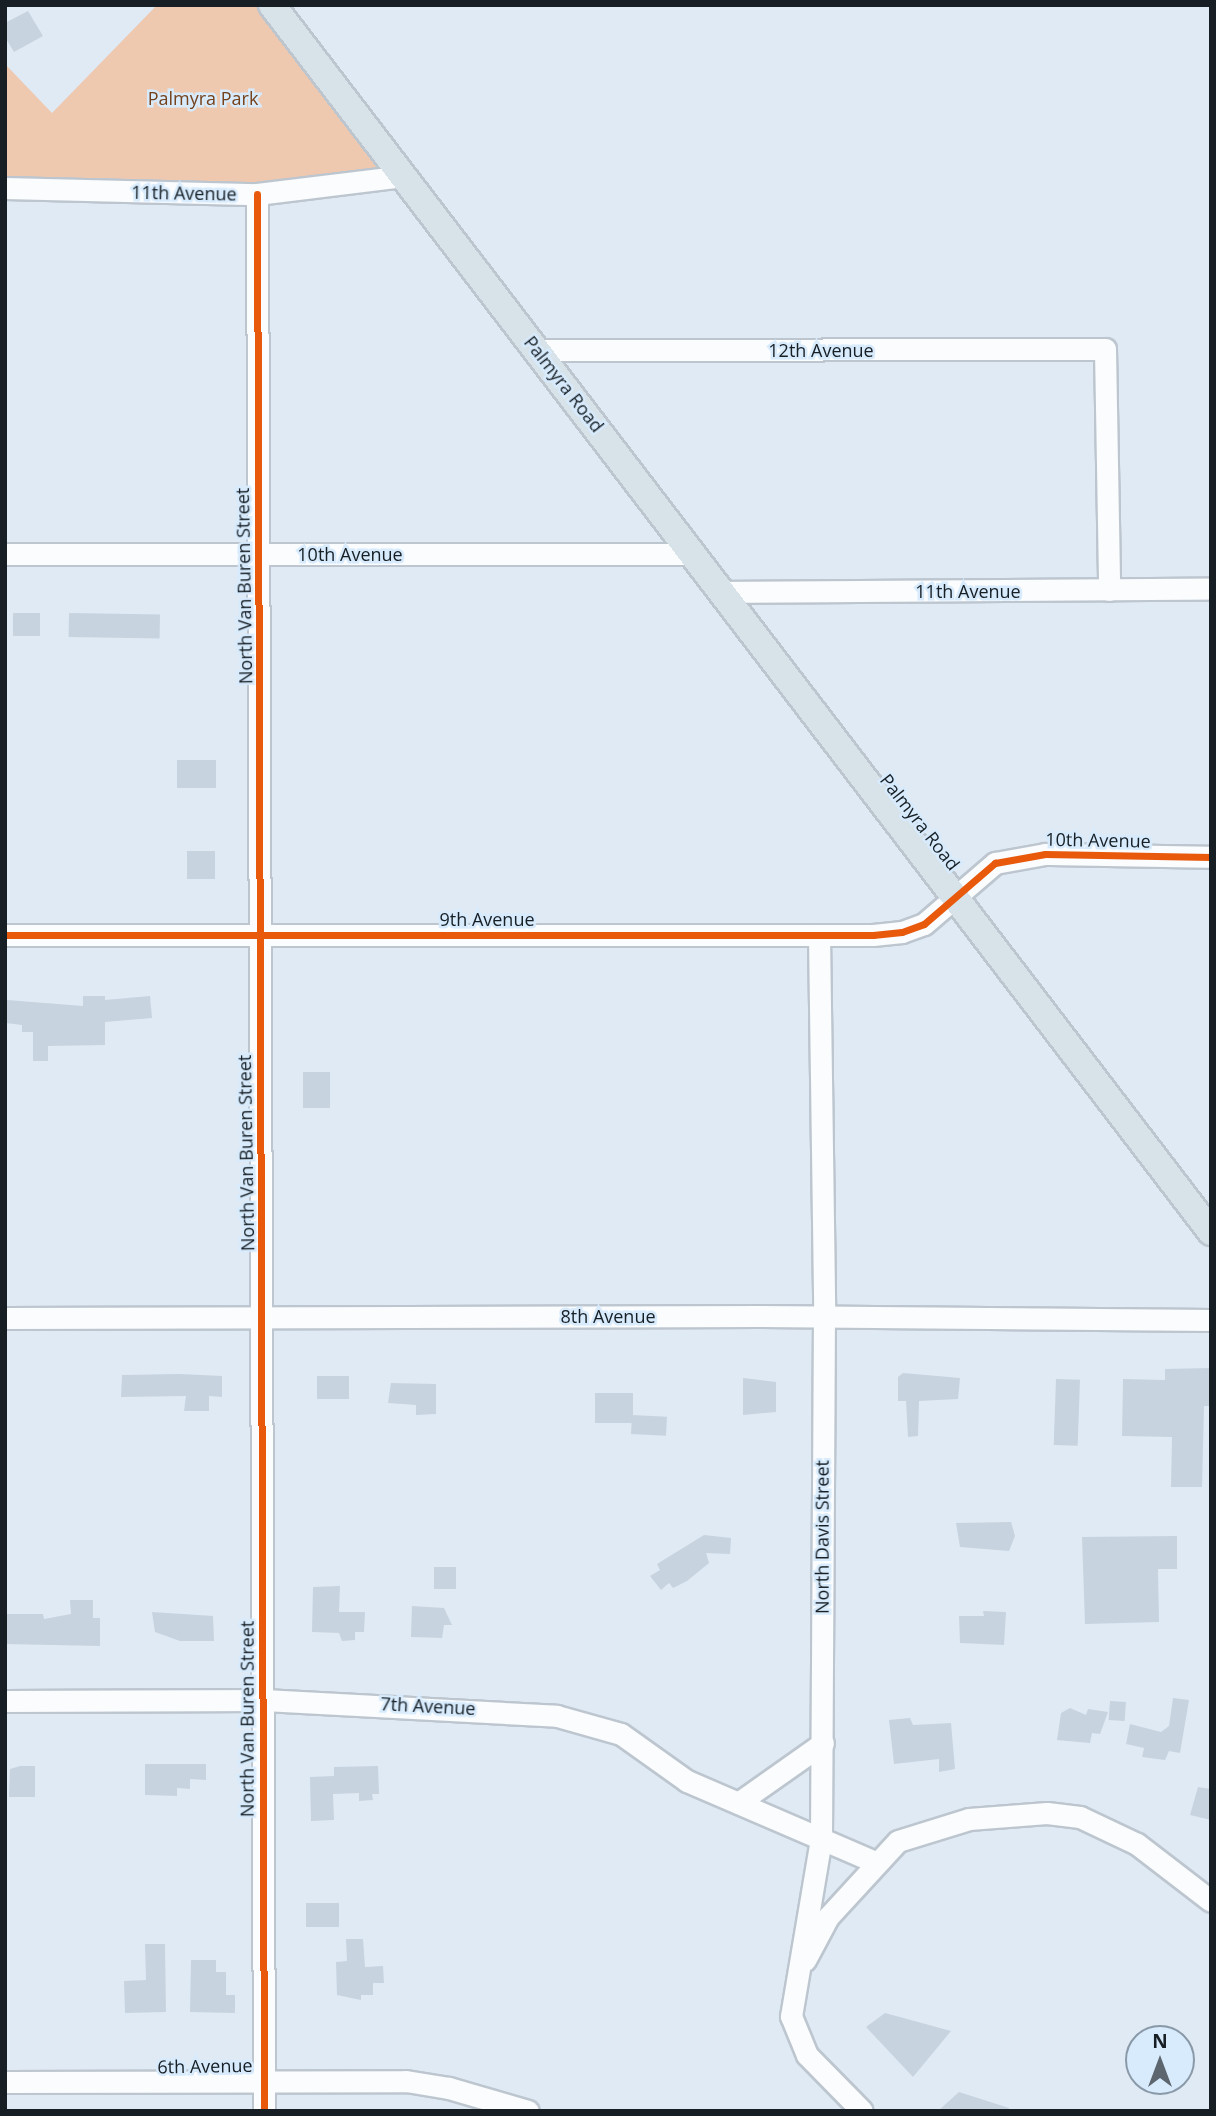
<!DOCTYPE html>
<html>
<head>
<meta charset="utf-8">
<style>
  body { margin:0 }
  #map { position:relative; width:1216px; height:2116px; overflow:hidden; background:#dfeaf5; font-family:"Open Sans",sans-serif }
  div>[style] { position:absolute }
  .green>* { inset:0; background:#efc8b0 }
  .building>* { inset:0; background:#c7d3df; transform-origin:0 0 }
  .roads { filter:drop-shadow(2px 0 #bdc6cf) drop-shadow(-2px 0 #bdc6cf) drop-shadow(0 2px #bdc6cf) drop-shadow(0 -2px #bdc6cf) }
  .minor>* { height:21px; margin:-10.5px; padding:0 10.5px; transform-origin:10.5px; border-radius:10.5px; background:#fafcfe }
  .major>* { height:26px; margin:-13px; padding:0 13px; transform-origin:13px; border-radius:13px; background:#d7e2e9 }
  .cycleway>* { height:7px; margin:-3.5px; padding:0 3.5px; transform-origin:3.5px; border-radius:3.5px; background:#e8590c }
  span { translate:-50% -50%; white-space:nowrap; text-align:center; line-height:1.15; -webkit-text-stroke:5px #d7ebfd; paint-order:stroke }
  .park-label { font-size:18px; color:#75411a }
  .street-label { font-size:18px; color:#171f25 }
  .frame { position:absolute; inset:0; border:7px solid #171f25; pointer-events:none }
  .north { position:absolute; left:1125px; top:2025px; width:70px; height:70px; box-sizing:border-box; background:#d7ebfd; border:2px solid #8a99a7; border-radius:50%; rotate:0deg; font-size:19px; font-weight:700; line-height:28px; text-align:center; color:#171f25 }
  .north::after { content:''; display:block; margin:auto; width:24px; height:32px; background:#5d666e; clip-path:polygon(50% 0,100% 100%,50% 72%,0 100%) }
</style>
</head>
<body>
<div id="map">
  <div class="green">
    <div style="clip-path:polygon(157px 5px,270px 5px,401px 173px,338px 183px,5px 185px,5px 64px,52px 113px)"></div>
  </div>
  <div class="building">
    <div style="clip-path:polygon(28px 11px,43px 36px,14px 52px,5px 37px,5px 23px)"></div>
    <div style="left:40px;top:613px;width:23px;height:27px;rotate:90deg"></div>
    <div style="left:69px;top:613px;width:91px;height:24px;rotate:1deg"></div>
    <div style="left:177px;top:760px;width:39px;height:28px"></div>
    <div style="left:187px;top:851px;width:28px;height:28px"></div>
    <div style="clip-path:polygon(83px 996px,105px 996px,105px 1000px,150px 996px,152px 1018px,105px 1022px,105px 1045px,48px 1046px,48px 1061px,33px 1061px,33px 1032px,22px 1032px,22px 1025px,6px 1023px,7px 1000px,83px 1006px)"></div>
    <div style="left:303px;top:1072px;width:27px;height:36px"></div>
    <div style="clip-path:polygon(1211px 1368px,1211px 1406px,1204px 1406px,1202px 1487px,1171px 1487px,1172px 1437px,1122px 1436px,1123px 1379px,1165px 1380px,1165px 1369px)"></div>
    <div style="clip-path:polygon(903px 1373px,960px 1378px,958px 1399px,919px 1401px,918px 1436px,908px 1437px,906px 1401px,898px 1401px,898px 1377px)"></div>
    <div style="clip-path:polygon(179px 1374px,222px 1376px,222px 1397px,209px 1396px,209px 1411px,184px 1411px,186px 1396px,121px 1397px,122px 1375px)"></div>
    <div style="left:317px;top:1376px;width:32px;height:23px"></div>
    <div style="clip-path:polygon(743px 1378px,776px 1382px,776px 1412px,743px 1415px)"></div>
    <div style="left:1056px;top:1379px;width:24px;height:66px;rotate:2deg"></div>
    <div style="clip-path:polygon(391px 1383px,436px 1384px,436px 1414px,416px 1415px,416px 1405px,388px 1403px)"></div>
    <div style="left:595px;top:1393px;width:38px;height:30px"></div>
    <div style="left:632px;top:1415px;width:35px;height:19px;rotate:3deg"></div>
    <div style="clip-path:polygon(1011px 1522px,1015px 1536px,1009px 1551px,960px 1547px,956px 1523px)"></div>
    <div style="clip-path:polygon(704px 1535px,731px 1538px,730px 1554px,706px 1553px,709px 1563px,687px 1581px,673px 1588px,669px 1583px,661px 1590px,650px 1576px,660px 1570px,657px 1564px)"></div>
    <div style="clip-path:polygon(1177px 1536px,1177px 1569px,1158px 1569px,1159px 1622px,1085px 1624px,1082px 1537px)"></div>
    <div style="left:434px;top:1567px;width:22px;height:22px"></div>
    <div style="clip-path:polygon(340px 1586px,339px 1612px,365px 1612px,364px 1632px,355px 1632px,355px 1640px,342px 1641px,339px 1633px,312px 1632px,313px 1587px)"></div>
    <div style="clip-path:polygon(70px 1600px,93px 1600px,93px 1618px,100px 1618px,100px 1646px,5px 1644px,5px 1614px,43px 1614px,44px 1619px,71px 1614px)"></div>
    <div style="clip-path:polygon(412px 1606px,444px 1608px,452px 1625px,444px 1625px,442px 1638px,411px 1637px)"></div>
    <div style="clip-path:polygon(983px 1611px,1006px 1612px,1004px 1645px,960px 1643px,959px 1616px,984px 1616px)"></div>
    <div style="clip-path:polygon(152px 1612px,213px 1616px,214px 1641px,180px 1641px,155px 1632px)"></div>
    <div style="clip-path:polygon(1173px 1698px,1189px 1700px,1180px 1753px,1169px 1751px,1165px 1760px,1142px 1757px,1144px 1748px,1126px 1744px,1130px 1724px,1161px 1732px,1169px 1726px)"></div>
    <div style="left:1110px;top:1701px;width:16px;height:19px;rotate:4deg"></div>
    <div style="clip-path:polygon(1070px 1708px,1086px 1715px,1088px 1709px,1108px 1712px,1100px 1734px,1092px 1733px,1090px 1743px,1057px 1740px,1061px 1713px)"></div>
    <div style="clip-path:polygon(910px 1718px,913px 1725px,951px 1723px,955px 1769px,939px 1772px,939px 1759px,894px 1764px,889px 1720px)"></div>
    <div style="clip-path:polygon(145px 1764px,206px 1764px,206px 1780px,190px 1779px,190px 1789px,177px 1788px,177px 1796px,145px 1795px)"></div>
    <div style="clip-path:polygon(20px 1766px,35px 1766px,35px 1797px,9px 1797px,10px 1769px)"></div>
    <div style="clip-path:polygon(378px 1766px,379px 1794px,372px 1794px,373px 1800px,359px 1801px,359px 1793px,333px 1794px,334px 1820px,311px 1821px,310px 1777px,334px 1776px,334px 1767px)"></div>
    <div style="clip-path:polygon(1198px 1787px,1211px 1789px,1211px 1820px,1190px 1815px)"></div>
    <div style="left:306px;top:1903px;width:33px;height:24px"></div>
    <div style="clip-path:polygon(346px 1939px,363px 1939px,365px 1967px,383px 1966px,384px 1983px,373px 1983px,373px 1995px,361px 1995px,361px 2000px,337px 1995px,336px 1962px,347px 1961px)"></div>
    <div style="clip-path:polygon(145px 1944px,165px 1944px,166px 2012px,125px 2013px,124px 1981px,146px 1980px)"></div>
    <div style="clip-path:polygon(191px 1960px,216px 1960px,216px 1972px,226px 1972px,226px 1995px,235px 1995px,235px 2013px,190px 2012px)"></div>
    <div style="clip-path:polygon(885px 2013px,951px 2031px,913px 2077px,866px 2027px)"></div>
    <div style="clip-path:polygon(959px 2092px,1009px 2108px,1008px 2111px,938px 2111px)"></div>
  </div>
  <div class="roads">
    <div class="minor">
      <div style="left:5px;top:188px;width:252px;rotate:1.4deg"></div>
      <div style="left:257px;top:194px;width:147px;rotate:-7deg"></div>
      <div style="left:257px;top:194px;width:1917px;rotate:89.79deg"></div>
      <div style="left:537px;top:350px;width:568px;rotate:-0.1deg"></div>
      <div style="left:1105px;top:349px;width:241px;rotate:89deg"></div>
      <div style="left:5px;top:554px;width:690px"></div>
      <div style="left:725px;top:592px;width:486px;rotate:-0.4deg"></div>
      <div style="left:5px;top:935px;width:868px"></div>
      <div style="left:873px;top:935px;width:29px;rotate:-6deg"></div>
      <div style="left:902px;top:932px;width:23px;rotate:-20deg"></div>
      <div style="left:924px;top:924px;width:94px;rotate:-40.7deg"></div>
      <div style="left:995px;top:863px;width:51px;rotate:-10.2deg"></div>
      <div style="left:1045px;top:854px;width:166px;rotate:1deg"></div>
      <div style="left:819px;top:935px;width:381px;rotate:89.2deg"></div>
      <div style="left:824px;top:1316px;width:523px;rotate:90.33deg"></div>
      <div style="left:821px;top:1839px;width:180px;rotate:99.6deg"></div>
      <div style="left:791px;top:2016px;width:42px;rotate:67.7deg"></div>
      <div style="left:807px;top:2055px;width:78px;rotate:45.5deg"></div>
      <div style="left:5px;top:1318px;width:756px;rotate:-0.15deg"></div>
      <div style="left:761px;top:1316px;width:450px;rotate:0.5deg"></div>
      <div style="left:5px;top:1701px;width:259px;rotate:-0.2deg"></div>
      <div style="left:264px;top:1700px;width:293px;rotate:3.1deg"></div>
      <div style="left:557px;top:1716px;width:66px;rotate:15.7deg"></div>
      <div style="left:621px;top:1734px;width:81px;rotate:35.5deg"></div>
      <div style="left:687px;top:1781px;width:207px;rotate:23.3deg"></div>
      <div style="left:738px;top:1803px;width:104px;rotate:-35.2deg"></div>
      <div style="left:805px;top:1960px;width:49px;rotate:-61.9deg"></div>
      <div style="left:828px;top:1917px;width:103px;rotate:-47.4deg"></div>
      <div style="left:898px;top:1841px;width:74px;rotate:-17.2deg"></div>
      <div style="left:969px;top:1819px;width:78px;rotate:-4.4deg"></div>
      <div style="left:1047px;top:1813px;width:33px;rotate:7deg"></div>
      <div style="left:1080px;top:1817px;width:63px;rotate:25.3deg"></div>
      <div style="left:1137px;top:1844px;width:93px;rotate:37.6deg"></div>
      <div style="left:5px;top:2082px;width:401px;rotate:-0.1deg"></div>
      <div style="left:406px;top:2081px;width:44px;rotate:9.2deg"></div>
      <div style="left:449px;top:2088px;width:82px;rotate:16.2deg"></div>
    </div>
    <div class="major">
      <div style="left:272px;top:5px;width:1545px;rotate:52.57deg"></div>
    </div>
  </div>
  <div class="cycleway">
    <div style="left:257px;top:194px;width:1917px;rotate:89.79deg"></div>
    <div style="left:5px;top:935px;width:868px"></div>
    <div style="left:873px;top:935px;width:29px;rotate:-6deg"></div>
    <div style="left:902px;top:932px;width:23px;rotate:-20deg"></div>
    <div style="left:924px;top:924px;width:94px;rotate:-40.7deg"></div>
    <div style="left:995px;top:863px;width:51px;rotate:-10.2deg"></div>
    <div style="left:1045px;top:854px;width:166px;rotate:1deg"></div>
  </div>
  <div class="park-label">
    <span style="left:203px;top:98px">Palmyra Park</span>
  </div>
  <div class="street-label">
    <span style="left:184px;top:193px;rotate:1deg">11th Avenue</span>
    <span style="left:821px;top:350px">12th Avenue</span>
    <span style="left:564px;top:384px;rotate:52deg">Palmyra Road</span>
    <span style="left:350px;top:554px">10th Avenue</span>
    <span style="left:244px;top:586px;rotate:-91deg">North Van Buren Street</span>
    <span style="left:968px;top:591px">11th Avenue</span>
    <span style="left:920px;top:822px;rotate:52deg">Palmyra Road</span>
    <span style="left:1098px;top:840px;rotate:1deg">10th Avenue</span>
    <span style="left:487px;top:919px">9th Avenue</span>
    <span style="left:246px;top:1153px;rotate:-91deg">North Van Buren Street</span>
    <span style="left:608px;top:1316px">8th Avenue</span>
    <span style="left:822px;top:1537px;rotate:-90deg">North Davis Street</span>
    <span style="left:428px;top:1706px;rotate:3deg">7th Avenue</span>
    <span style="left:247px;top:1719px;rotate:-90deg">North Van Buren Street</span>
    <span style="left:205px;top:2066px;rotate:-1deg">6th Avenue</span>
  </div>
  <div class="frame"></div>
  <div class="north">N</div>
</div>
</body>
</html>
